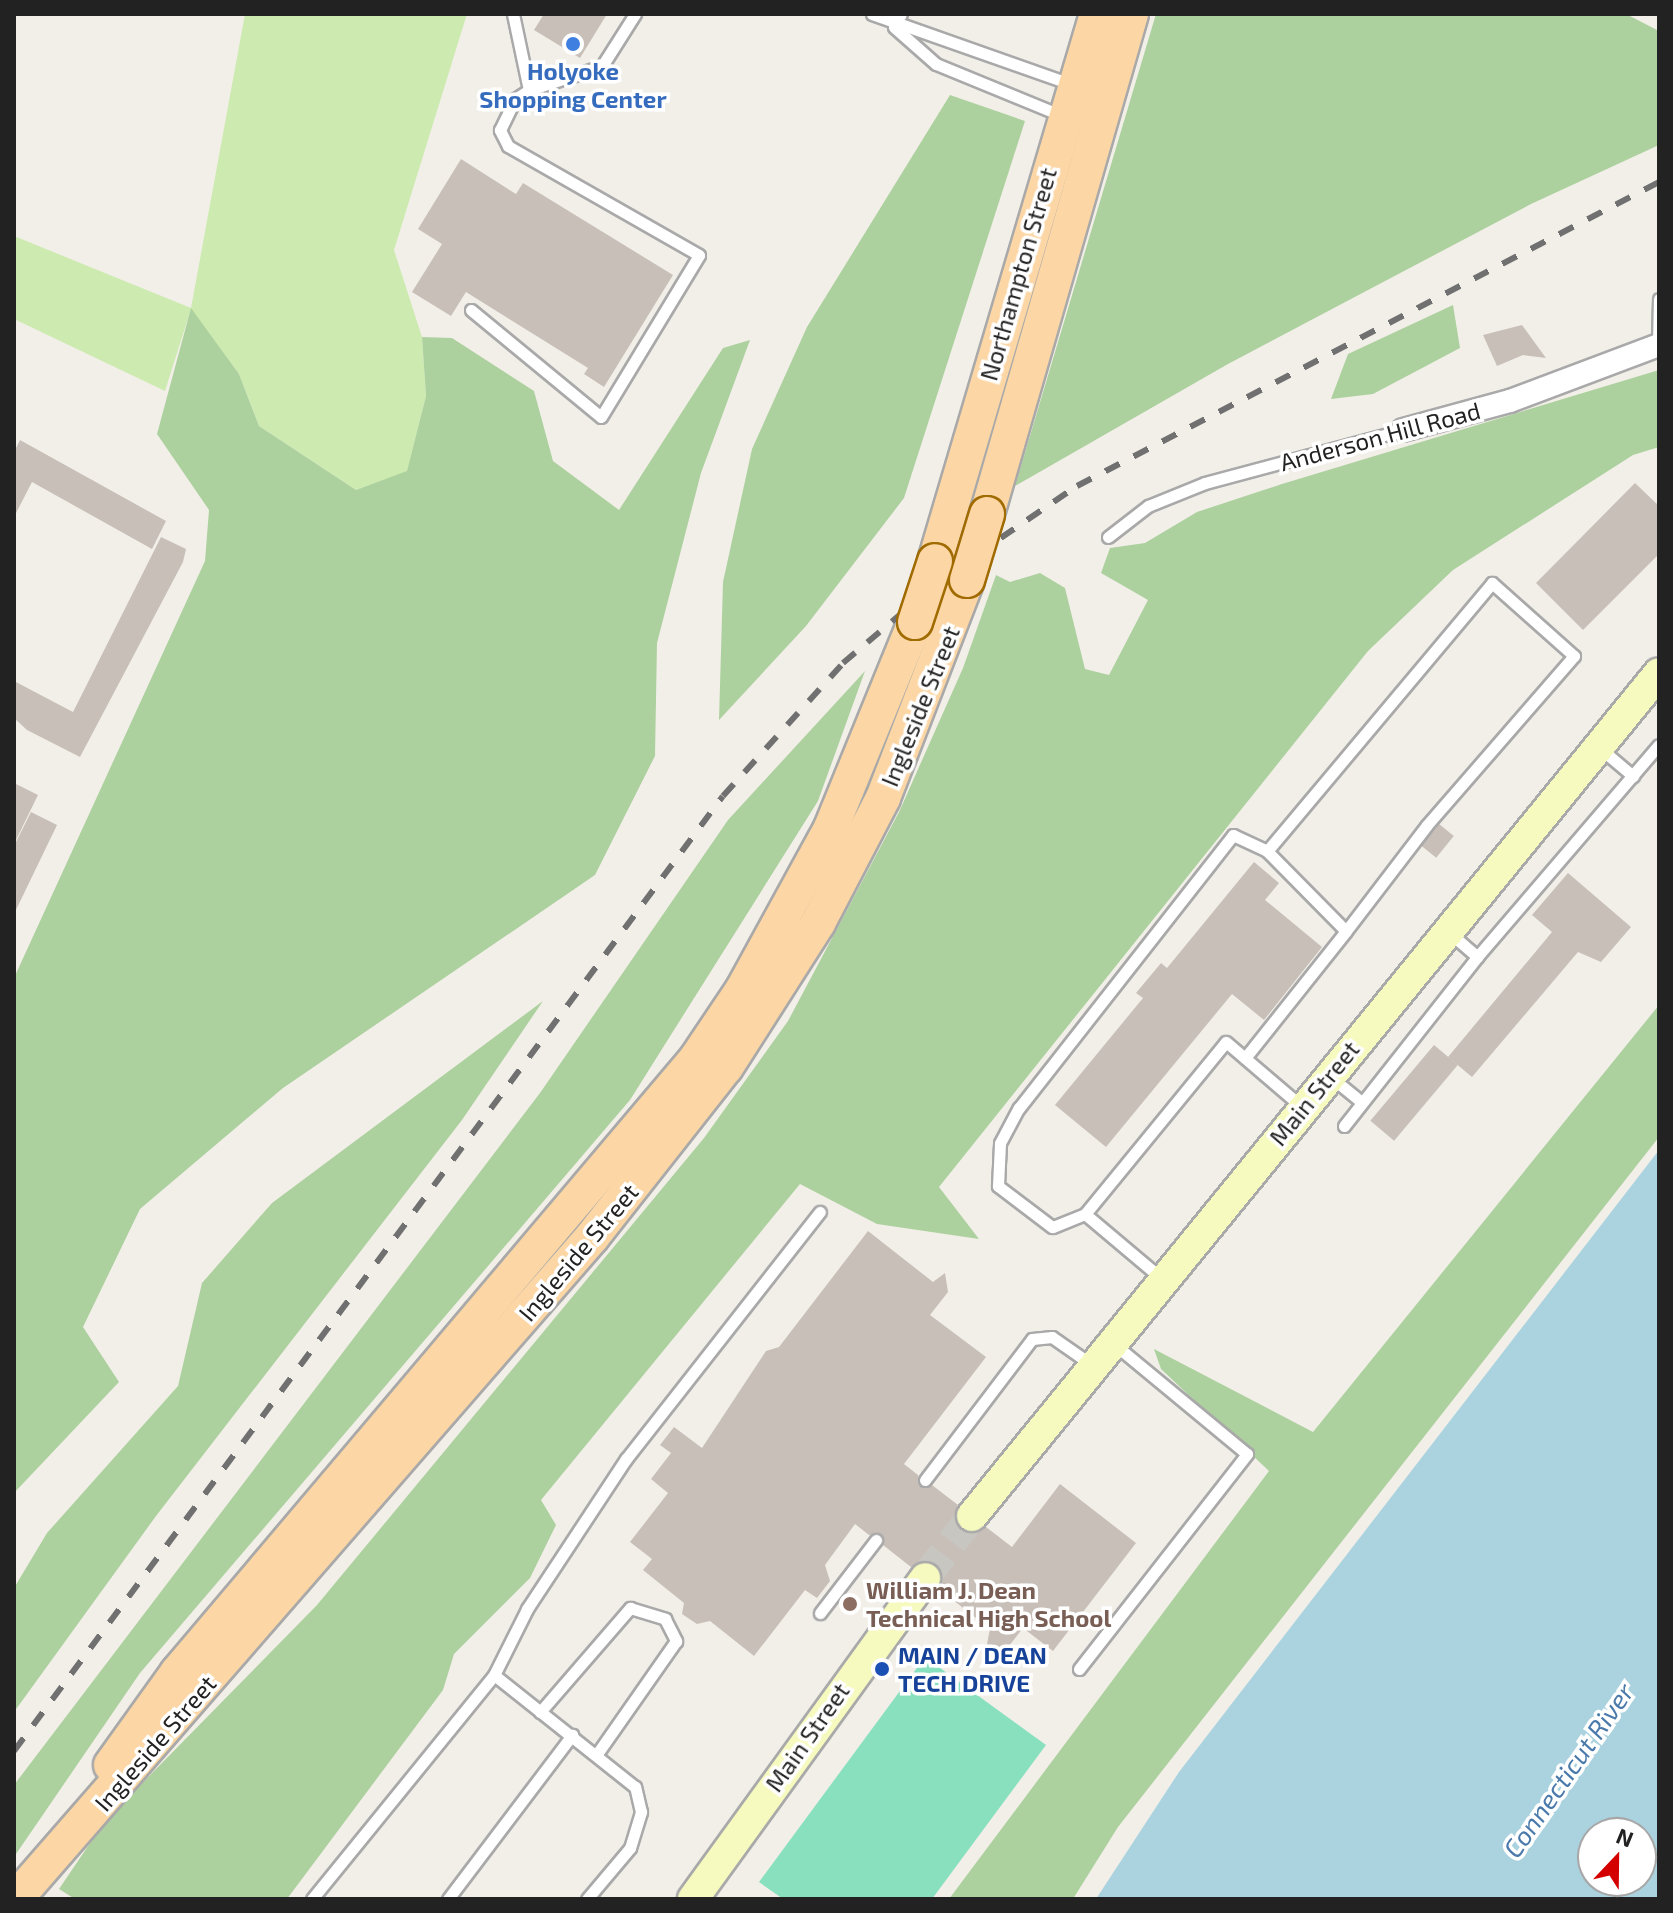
<!DOCTYPE html>
<html>
<head>
<meta charset="utf-8">
<style>
  body { margin:0 }
  #map { position:relative; width:1673px; height:1913px; overflow:hidden; background:#f2efe9; font-family:"Exo 2",sans-serif }
  div>[style] { position:absolute }
  .grass>* { inset:0; background:#cdebb0 }
  .forest>* { inset:0; background:#add19e }
  .pitch>* { inset:0; background:#88e0be }
  .water>* { inset:0; background:#aad3df }
  .building>* { inset:0; background:#c7bfb8; transform-origin:0 0 }
  .secondary-tunnel>* { height:30px; margin-top:-15px; transform-origin:0; background:repeating-linear-gradient(90deg,#c8c6c1 0 30px,transparent 0 45px) }
  .roads { filter:drop-shadow(2px 0 #a9a9a9) drop-shadow(-2px 0 #a9a9a9) drop-shadow(0 2px #a9a9a9) drop-shadow(0 -2px #a9a9a9) }
  .lane>* { height:11px; margin:-5.5px; padding:0 5.5px; transform-origin:5.5px; border-radius:5.5px; background:#fff }
  .street>* { height:22px; margin:-11px; padding:0 11px; transform-origin:11px; border-radius:11px; background:#fff }
  .secondary>* { height:30px; margin:-15px; padding:0 15px; transform-origin:15px; border-radius:15px; background:#f7fabf }
  .primary>* { height:34px; margin:-17px; padding:0 17px; transform-origin:17px; border-radius:17px; background:#fcd6a4 }
  .rail>* { height:6px; margin-top:-3px; transform-origin:0; background:repeating-linear-gradient(90deg,#707070 0 16px,transparent 0 32px) }
  .bridges { filter:drop-shadow(2px 0 #a06b00) drop-shadow(-2px 0 #a06b00) drop-shadow(0 2px #a06b00) drop-shadow(0 -2px #a06b00) }
  .primary-bridge>* { height:34px; margin:-17px; padding:0 17px; transform-origin:17px; border-radius:17px; background:#fcd6a4 }
  .dots>* { width:22px; height:22px; translate:-50% -50%; box-sizing:border-box; border:4px solid #fff; border-radius:50% }
  span { translate:-50% -50%; white-space:nowrap; text-align:center; line-height:1.15; -webkit-text-stroke:7px #fff; paint-order:stroke }
  .shop-label { font-size:24px; color:#366cbe; font-weight:700 }
  .street-label { font-size:24px; color:#222 }
  .education-label { font-size:24px; color:#785e54; font-weight:700 }
  .left { translate:0 -50%; text-align:left }
  .transit-label { font-size:24px; color:#164399; font-weight:700 }
  .water-label { font-size:26px; color:#4a7aab; font-style:italic }
  .frame { position:absolute; inset:0; border:16px solid #222; pointer-events:none }
  .north { position:absolute; left:1577px; top:1817px; width:80px; height:80px; box-sizing:border-box; background:#fff; border:2px solid #a7a7a7; border-radius:50%; rotate:22deg; font-size:22px; font-weight:700; line-height:32px; text-align:center; color:#222 }
  .north::after { content:''; display:block; margin:auto; width:28px; height:36px; background:#d40000; clip-path:polygon(50% 0,100% 100%,50% 72%,0 100%) }
</style>
</head>
<body>
<div id="map">
  <div class="grass">
    <div style="clip-path:polygon(245px 14px,467px 14px,394px 250px,422px 337px,426px 396px,407px 472px,356px 490px,259px 426px,239px 374px,191px 309px,165px 391px,14px 319px,14px 236px,191px 308px)"></div>
  </div>
  <div class="forest">
    <div style="clip-path:polygon(1156px 14px,1626px 14px,1659px 31px,1659px 145px,1531px 204px,1228px 364px,1015px 486px)"></div>
    <div style="clip-path:polygon(950px 95px,1025px 121px,904px 498px,806px 626px,719px 720px,723px 582px,752px 449px,807px 327px)"></div>
    <div style="clip-path:polygon(1453px 305px,1460px 348px,1373px 394px,1331px 399px,1348px 354px)"></div>
    <div style="clip-path:polygon(191px 308px,239px 374px,259px 426px,356px 490px,407px 471px,426px 396px,422px 337px,452px 338px,534px 391px,553px 461px,619px 510px,723px 348px,750px 340px,701px 473px,657px 643px,655px 756px,595px 875px,283px 1088px,140px 1209px,83px 1327px,119px 1382px,14px 1493px,14px 978px,205px 561px,209px 510px,157px 434px)"></div>
    <div style="clip-path:polygon(1659px 370px,1659px 447px,1633px 455px,1453px 570px,1368px 651px,939px 1187px,979px 1239px,877px 1224px,800px 1184px,541px 1500px,556px 1525px,530px 1578px,454px 1654px,443px 1690px,287px 1899px,75px 1899px,59px 1889px,105px 1821px,317px 1605px,704px 1138px,788px 1021px,899px 812px,963px 668px,996px 575px,1010px 582px,1040px 573px,1065px 588px,1085px 669px,1109px 675px,1148px 600px,1101px 573px,1110px 548px,1145px 543px,1197px 512px,1282px 484px)"></div>
    <div style="clip-path:polygon(865px 671px,818px 801px,630px 1100px,140px 1673px,14px 1857px,14px 1785px,540px 1093px,728px 820px)"></div>
    <div style="clip-path:polygon(543px 1001px,462px 1120px,156px 1516px,14px 1712px,14px 1588px,47px 1533px,178px 1386px,202px 1283px,272px 1203px)"></div>
    <div style="clip-path:polygon(1659px 1005px,1659px 1137px,1118px 1827px,1073px 1899px,949px 1899px,1269px 1471px,1161px 1369px,1154px 1349px,1313px 1432px)"></div>
  </div>
  <div class="pitch">
    <div style="clip-path:polygon(925px 1657px,1046px 1745px,932px 1899px,783px 1899px,759px 1882px)"></div>
  </div>
  <div class="water">
    <div style="clip-path:polygon(evenodd,1659px 1150px,1659px 1899px,1096px 1899px,1179px 1772px,1659px 1150px,1593px 1833px,1641px 1833px,1641px 1881px,1593px 1881px,1593px 1833px)"></div>
  </div>
  <div class="building">
    <div style="clip-path:polygon(544px 14px,607px 14px,580px 58px,534px 30px)"></div>
    <div style="clip-path:polygon(461px 159px,516px 194px,523px 183px,673px 275px,604px 387px,584px 374px,588px 368px,466px 292px,451px 316px,412px 292px,442px 244px,418px 229px)"></div>
    <div style="clip-path:polygon(1522px 325px,1546px 358px,1523px 355px,1497px 366px,1483px 335px)"></div>
    <div style="clip-path:polygon(20px 440px,166px 521px,152px 549px,32px 482px,14px 517px,14px 452px)"></div>
    <div style="clip-path:polygon(1635px 483px,1659px 506px,1659px 554px,1583px 630px,1536px 583px)"></div>
    <div style="clip-path:polygon(161px 537px,186px 549px,183px 562px,80px 757px,27px 730px,14px 718px,14px 681px,73px 712px)"></div>
    <div style="clip-path:polygon(14px 783px,38px 795px,14px 844px)"></div>
    <div style="clip-path:polygon(31px 812px,57px 825px,14px 914px,14px 846px)"></div>
    <div style="left:1439px;top:824px;width:19px;height:28px;rotate:39deg"></div>
    <div style="clip-path:polygon(1254px 862px,1279px 883px,1265px 900px,1322px 947px,1264px 1020px,1232px 994px,1106px 1147px,1055px 1105px,1143px 998px,1136px 993px,1161px 963px,1167px 968px)"></div>
    <div style="clip-path:polygon(1568px 873px,1631px 927px,1601px 962px,1578px 952px,1472px 1077px,1448px 1057px,1552px 932px,1532px 915px)"></div>
    <div style="left:1434px;top:1045px;width:31px;height:99px;rotate:40deg"></div>
    <div style="clip-path:polygon(868px 1231px,933px 1282px,945px 1273px,948px 1292px,930px 1315px,986px 1357px,904px 1464px,918px 1475px,919px 1486px,932px 1485px,958px 1505px,955px 1522px,961px 1530px,986px 1527px,1012px 1547px,1060px 1484px,1136px 1543px,1053px 1651px,1023px 1628px,1002px 1655px,987px 1644px,990px 1629px,939px 1589px,943px 1579px,936px 1564px,926px 1560px,911px 1567px,883px 1545px,882px 1534px,869px 1535px,855px 1524px,825px 1565px,830px 1581px,817px 1598px,805px 1590px,754px 1656px,710px 1621px,697px 1624px,682px 1614px,684px 1603px,643px 1570px,652px 1559px,630px 1542px,668px 1493px,651px 1479px,671px 1453px,660px 1445px,674px 1427px,702px 1448px,766px 1351px,779px 1347px)"></div>
  </div>
  <div class="secondary-tunnel">
    <div style="left:925px;top:1578px;width:78px;rotate:-52.8deg"></div>
  </div>
  <div class="roads">
    <div class="lane">
      <div style="left:513px;top:14px;width:78px;rotate:78.1deg"></div>
      <div style="left:872px;top:14px;width:211px;rotate:19.4deg"></div>
      <div style="left:894px;top:26px;width:14px;rotate:-60deg"></div>
      <div style="left:894px;top:27px;width:56px;rotate:41.4deg"></div>
      <div style="left:936px;top:64px;width:137px;rotate:22.3deg"></div>
      <div style="left:471px;top:310px;width:168px;rotate:39.5deg"></div>
      <div style="left:601px;top:417px;width:189px;rotate:-58.8deg"></div>
      <div style="left:699px;top:255px;width:220px;rotate:-150.3deg"></div>
      <div style="left:508px;top:146px;width:18px;rotate:-117deg"></div>
      <div style="left:500px;top:130px;width:34px;rotate:-64deg"></div>
      <div style="left:515px;top:99px;width:17px;rotate:-33deg"></div>
      <div style="left:529px;top:90px;width:77px;rotate:-18.2deg"></div>
      <div style="left:602px;top:66px;width:62px;rotate:-57.6deg"></div>
      <div style="left:1658px;top:345px;width:46px;rotate:-88.8deg"></div>
      <div style="left:1108px;top:537px;width:51px;rotate:-37.8deg"></div>
      <div style="left:1148px;top:506px;width:61px;rotate:-22deg"></div>
      <div style="left:1205px;top:483px;width:205px;rotate:-15deg"></div>
      <div style="left:1601px;top:749px;width:42px;rotate:40.2deg"></div>
      <div style="left:1451px;top:934px;width:35px;rotate:41deg"></div>
      <div style="left:1477px;top:957px;width:279px;rotate:-49.4deg"></div>
      <div style="left:1245px;top:1058px;width:162px;rotate:-51.5deg"></div>
      <div style="left:1346px;top:931px;width:133px;rotate:-52.6deg"></div>
      <div style="left:1427px;top:825px;width:224px;rotate:-49deg"></div>
      <div style="left:1574px;top:656px;width:110px;rotate:-138.3deg"></div>
      <div style="left:1492px;top:583px;width:350px;rotate:130deg"></div>
      <div style="left:1267px;top:851px;width:112px;rotate:45.4deg"></div>
      <div style="left:1332px;top:1078px;width:38px;rotate:39deg"></div>
      <div style="left:1344px;top:1126px;width:215px;rotate:-51.8deg"></div>
      <div style="left:1085px;top:1214px;width:35px;rotate:158deg"></div>
      <div style="left:1052px;top:1227px;width:68px;rotate:-142.8deg"></div>
      <div style="left:998px;top:1186px;width:43px;rotate:-87.3deg"></div>
      <div style="left:1000px;top:1143px;width:40px;rotate:-62deg"></div>
      <div style="left:1019px;top:1108px;width:347px;rotate:-51.9deg"></div>
      <div style="left:1233px;top:835px;width:38px;rotate:25deg"></div>
      <div style="left:1161px;top:1278px;width:99px;rotate:-139.9deg"></div>
      <div style="left:1085px;top:1214px;width:222px;rotate:-50.7deg"></div>
      <div style="left:1226px;top:1042px;width:100px;rotate:40.5deg"></div>
      <div style="left:925px;top:1480px;width:177px;rotate:-52.8deg"></div>
      <div style="left:1032px;top:1339px;width:20px;rotate:-6deg"></div>
      <div style="left:1052px;top:1337px;width:49px;rotate:35deg"></div>
      <div style="left:820px;top:1613px;width:92px;rotate:-52.5deg"></div>
      <div style="left:1079px;top:1669px;width:273px;rotate:-52deg"></div>
      <div style="left:1247px;top:1454px;width:173px;rotate:-140.4deg"></div>
      <div style="left:540px;top:1712px;width:138px;rotate:-49.1deg"></div>
      <div style="left:630px;top:1608px;width:37px;rotate:17deg"></div>
      <div style="left:665px;top:1619px;width:25px;rotate:63deg"></div>
      <div style="left:676px;top:1641px;width:138px;rotate:125deg"></div>
      <div style="left:312px;top:1899px;width:289px;rotate:-50.9deg"></div>
      <div style="left:448px;top:1899px;width:206px;rotate:-52.9deg"></div>
      <div style="left:587px;top:1899px;width:67px;rotate:-49.9deg"></div>
      <div style="left:630px;top:1848px;width:38px;rotate:-73deg"></div>
      <div style="left:641px;top:1812px;width:26px;rotate:-103deg"></div>
      <div style="left:635px;top:1787px;width:180px;rotate:-141.5deg"></div>
      <div style="left:494px;top:1675px;width:74px;rotate:-63.4deg"></div>
      <div style="left:527px;top:1609px;width:180px;rotate:-56.6deg"></div>
      <div style="left:626px;top:1459px;width:314px;rotate:-51.9deg"></div>
    </div>
    <div class="street">
      <div style="left:1403px;top:430px;width:111px;rotate:-15.2deg"></div>
      <div style="left:1510px;top:401px;width:159px;rotate:-20.6deg"></div>
    </div>
    <div class="secondary">
      <div style="left:972px;top:1516px;width:1087px;rotate:-50.82deg"></div>
      <div style="left:693px;top:1899px;width:396px;rotate:-54.1deg"></div>
    </div>
    <div class="primary">
      <div style="left:987px;top:514px;width:520px;rotate:-73.93deg"></div>
      <div style="left:935px;top:561px;width:570px;rotate:-73.5deg"></div>
      <div style="left:111px;top:1765px;width:113px;rotate:-54.3deg"></div>
      <div style="left:177px;top:1673px;width:804px;rotate:-49.79deg"></div>
      <div style="left:696px;top:1059px;width:84px;rotate:-56.1deg"></div>
      <div style="left:743px;top:989px;width:183px;rotate:-61.3deg"></div>
      <div style="left:831px;top:828px;width:222px;rotate:-67.8deg"></div>
      <div style="left:19px;top:1895px;width:873px;rotate:-48.95deg"></div>
      <div style="left:592px;top:1237px;width:216px;rotate:-51.8deg"></div>
      <div style="left:726px;top:1067px;width:171px;rotate:-57.4deg"></div>
      <div style="left:818px;top:923px;width:141px;rotate:-62.5deg"></div>
      <div style="left:883px;top:798px;width:234px;rotate:-68.9deg"></div>
    </div>
  </div>
  <div class="rail">
    <div style="left:14px;top:1751px;width:1189px;rotate:-53.41deg"></div>
    <div style="left:723px;top:796px;width:179px;rotate:-47.9deg"></div>
    <div style="left:843px;top:663px;width:138px;rotate:-40.3deg"></div>
    <div style="left:948px;top:574px;width:156px;rotate:-34.3deg"></div>
    <div style="left:1077px;top:486px;width:657px;rotate:-27.58deg"></div>
  </div>
  <div class="bridges">
    <div class="primary-bridge">
      <div style="left:967px;top:580px;width:69px;rotate:-73.1deg"></div>
      <div style="left:915px;top:622px;width:64px;rotate:-71.8deg"></div>
    </div>
  </div>
  <div class="dots">
    <div style="left:573px;top:44px;background:#3f7fe0"></div>
    <div style="left:850px;top:1604px;background:#8d6e63"></div>
    <div style="left:882px;top:1669px;background:#1a4fb4"></div>
  </div>
  <div class="shop-label">
    <span style="left:573px;top:85px">Holyoke<br>Shopping Center</span>
  </div>
  <div class="street-label">
    <span style="left:1018px;top:274px;rotate:-74deg">Northampton Street</span>
    <span style="left:1380px;top:436px;rotate:-15deg">Anderson Hill Road</span>
    <span style="left:920px;top:706px;rotate:-68deg">Ingleside Street</span>
    <span style="left:1314px;top:1093px;rotate:-51deg">Main Street</span>
    <span style="left:578px;top:1252px;rotate:-50deg">Ingleside Street</span>
    <span style="left:807px;top:1737px;rotate:-55deg">Main Street</span>
    <span style="left:155px;top:1743px;rotate:-49deg">Ingleside Street</span>
  </div>
  <div class="education-label">
    <span class="left" style="left:866px;top:1604px">William J. Dean<br>Technical High School</span>
  </div>
  <div class="transit-label">
    <span class="left" style="left:898px;top:1669px">MAIN / DEAN<br>TECH DRIVE</span>
  </div>
  <div class="water-label">
    <span style="left:1568px;top:1770px;rotate:-55deg">Connecticut River</span>
  </div>
  <div class="frame"></div>
  <div class="north">N</div>
</div>
</body>
</html>
